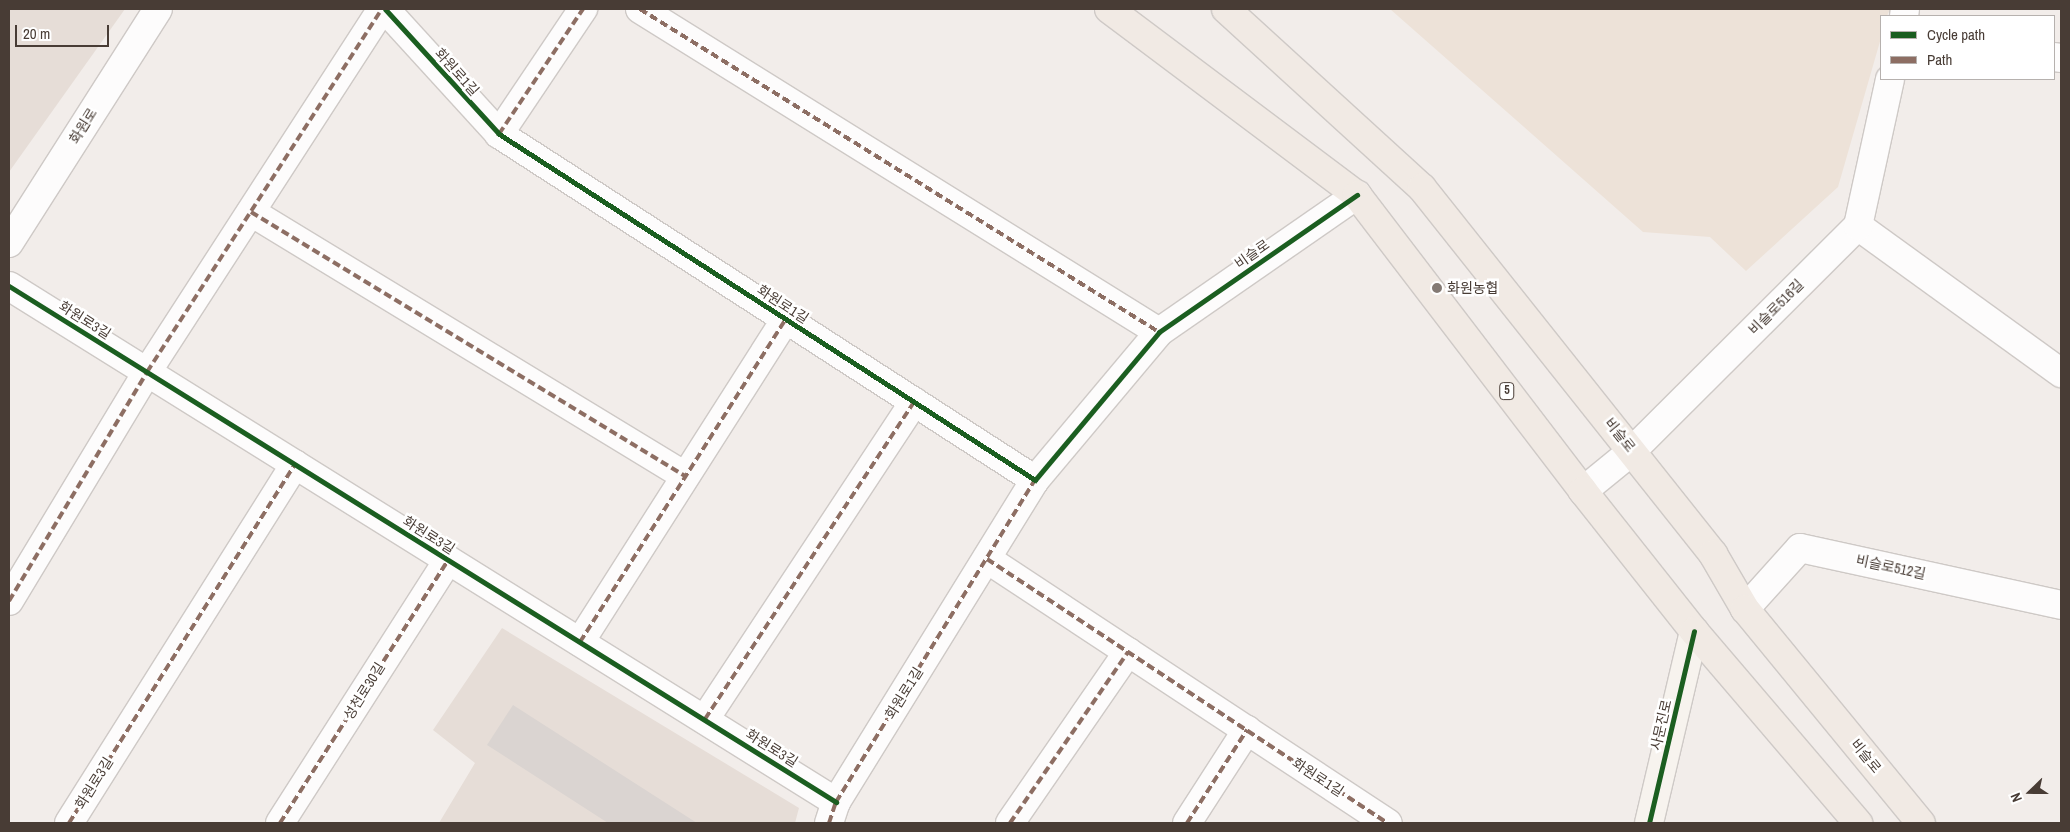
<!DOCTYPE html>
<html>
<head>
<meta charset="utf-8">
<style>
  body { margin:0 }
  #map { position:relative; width:2070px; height:832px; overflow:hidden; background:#f2edea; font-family:"Archivo Narrow","Noto Sans KR",sans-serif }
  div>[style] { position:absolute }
  .residential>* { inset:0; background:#e6ddd7 }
  .education>* { inset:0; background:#ede2d8 }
  .building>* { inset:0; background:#dad4d1 }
  .roads { filter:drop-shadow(1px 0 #cec9c6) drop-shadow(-1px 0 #cec9c6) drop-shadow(0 1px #cec9c6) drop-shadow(0 -1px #cec9c6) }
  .street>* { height:28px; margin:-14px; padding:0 14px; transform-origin:14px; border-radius:14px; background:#fdfcfc }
  .secondary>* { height:28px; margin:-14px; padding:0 14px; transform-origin:14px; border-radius:14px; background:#f7f3ee }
  .primary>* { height:28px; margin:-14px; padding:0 14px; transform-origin:14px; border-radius:14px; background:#f1eae4 }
  .quiet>* { height:4px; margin-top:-2px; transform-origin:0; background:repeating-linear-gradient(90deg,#8d6e63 0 8px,transparent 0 12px) }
  .cycleway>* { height:5px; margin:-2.5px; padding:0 2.5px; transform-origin:2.5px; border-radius:2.5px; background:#1b5e20 }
  .dots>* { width:14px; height:14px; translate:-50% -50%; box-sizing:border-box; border:2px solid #fff; border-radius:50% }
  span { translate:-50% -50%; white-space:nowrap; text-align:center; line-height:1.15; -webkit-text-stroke:5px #fff; paint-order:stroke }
  .shield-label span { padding:1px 4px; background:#fff; border:1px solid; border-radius:4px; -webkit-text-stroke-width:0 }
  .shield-label { font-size:12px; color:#483c35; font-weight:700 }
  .street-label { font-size:14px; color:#483c35 }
  .poi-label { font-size:14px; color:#483c35 }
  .left { translate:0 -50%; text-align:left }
  .frame { position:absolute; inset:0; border:10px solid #483c35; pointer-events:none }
  .legend { position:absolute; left:1880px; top:15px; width:175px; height:65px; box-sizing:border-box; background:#fff; border:1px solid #b6b1ae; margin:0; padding:6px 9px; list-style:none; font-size:15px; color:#483c35 }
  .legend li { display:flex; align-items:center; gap:10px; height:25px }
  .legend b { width:25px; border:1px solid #b6b1ae }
  .north { position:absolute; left:2005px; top:767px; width:50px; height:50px; -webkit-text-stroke:4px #fff; paint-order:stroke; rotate:248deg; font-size:14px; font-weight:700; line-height:20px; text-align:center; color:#483c35 }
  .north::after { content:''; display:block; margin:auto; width:18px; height:22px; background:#483c35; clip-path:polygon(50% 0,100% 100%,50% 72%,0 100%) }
  .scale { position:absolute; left:15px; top:25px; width:94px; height:22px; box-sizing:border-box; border:2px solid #483c35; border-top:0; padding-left:6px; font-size:15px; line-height:18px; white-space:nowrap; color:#483c35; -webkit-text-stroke:4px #fff; paint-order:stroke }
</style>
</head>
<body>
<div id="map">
  <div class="residential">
    <div style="clip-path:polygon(9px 9px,125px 9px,9px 172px)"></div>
    <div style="clip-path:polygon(502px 628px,799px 808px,795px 823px,439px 823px,475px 763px,433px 730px)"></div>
  </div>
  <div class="education">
    <div style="clip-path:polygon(1390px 9px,1890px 9px,1887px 16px,1881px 16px,1881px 38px,1838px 187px,1746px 271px,1710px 237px,1643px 232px)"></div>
  </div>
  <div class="building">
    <div style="clip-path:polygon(513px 705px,697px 823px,608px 823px,487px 745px)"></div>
  </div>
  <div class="roads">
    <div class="street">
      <div style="left:385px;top:9px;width:169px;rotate:47.6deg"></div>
      <div style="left:499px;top:134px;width:638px;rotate:32.84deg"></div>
      <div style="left:1035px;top:480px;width:193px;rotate:-50deg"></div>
      <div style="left:1159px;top:332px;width:241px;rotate:-34.7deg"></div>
      <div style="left:640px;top:9px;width:611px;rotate:31.9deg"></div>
      <div style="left:1904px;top:16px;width:7px;rotate:-82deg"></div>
      <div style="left:2054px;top:57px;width:7px;rotate:8deg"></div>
      <div style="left:499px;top:134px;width:151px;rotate:-56.1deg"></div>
      <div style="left:251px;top:212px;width:508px;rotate:31.31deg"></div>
      <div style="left:1858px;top:226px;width:251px;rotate:35.9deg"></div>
      <div style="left:9px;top:243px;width:277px;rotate:-57.5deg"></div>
      <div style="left:9px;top:286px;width:975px;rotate:31.96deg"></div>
      <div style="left:1583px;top:491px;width:63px;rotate:-39.2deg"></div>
      <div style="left:1632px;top:451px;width:319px;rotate:-44.9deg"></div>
      <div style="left:1858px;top:226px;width:150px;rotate:-77.7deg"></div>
      <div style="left:987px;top:559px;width:480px;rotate:33.4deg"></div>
      <div style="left:9px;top:601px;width:267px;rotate:-58.9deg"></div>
      <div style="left:147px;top:372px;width:432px;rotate:-57.1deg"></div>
      <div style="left:1745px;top:609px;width:82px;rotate:-48deg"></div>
      <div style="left:1800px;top:548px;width:267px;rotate:12.3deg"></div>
      <div style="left:580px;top:642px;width:383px;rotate:-57.5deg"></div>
      <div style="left:705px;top:719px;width:380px;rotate:-56.6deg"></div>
      <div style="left:69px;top:823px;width:424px;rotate:-57.8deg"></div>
      <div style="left:280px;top:823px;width:312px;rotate:-57.4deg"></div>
      <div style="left:829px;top:823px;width:22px;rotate:-72deg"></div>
      <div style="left:836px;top:802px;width:379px;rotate:-58.3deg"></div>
      <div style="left:1010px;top:823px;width:208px;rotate:-55.4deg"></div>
      <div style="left:1187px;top:823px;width:111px;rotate:-57.2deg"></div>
    </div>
    <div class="secondary">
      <div style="left:1649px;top:823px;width:197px;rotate:-76.8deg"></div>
    </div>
    <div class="primary">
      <div style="left:1109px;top:9px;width:310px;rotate:36.9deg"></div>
      <div style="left:1357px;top:195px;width:372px;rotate:52.6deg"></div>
      <div style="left:1583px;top:491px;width:179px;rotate:51.6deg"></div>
      <div style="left:1694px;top:631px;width:253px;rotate:49.5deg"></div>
      <div style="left:1226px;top:9px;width:265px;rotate:42.4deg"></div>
      <div style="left:1422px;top:188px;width:468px;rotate:51.5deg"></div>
      <div style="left:1713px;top:554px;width:64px;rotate:59.8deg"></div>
      <div style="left:1745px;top:609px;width:277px;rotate:50.6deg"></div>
    </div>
  </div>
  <div class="quiet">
    <div style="left:640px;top:9px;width:611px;rotate:31.9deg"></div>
    <div style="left:499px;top:134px;width:151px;rotate:-56.1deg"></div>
    <div style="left:251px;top:212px;width:508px;rotate:31.31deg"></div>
    <div style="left:987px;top:559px;width:480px;rotate:33.4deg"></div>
    <div style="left:9px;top:601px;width:267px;rotate:-58.9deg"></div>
    <div style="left:147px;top:372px;width:432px;rotate:-57.1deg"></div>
    <div style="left:580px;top:642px;width:383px;rotate:-57.5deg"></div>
    <div style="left:705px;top:719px;width:380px;rotate:-56.6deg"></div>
    <div style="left:69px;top:823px;width:424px;rotate:-57.8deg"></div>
    <div style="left:280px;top:823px;width:312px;rotate:-57.4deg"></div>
    <div style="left:829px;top:823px;width:22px;rotate:-72deg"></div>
    <div style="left:836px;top:802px;width:379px;rotate:-58.3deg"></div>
    <div style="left:1010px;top:823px;width:208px;rotate:-55.4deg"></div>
    <div style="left:1187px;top:823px;width:111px;rotate:-57.2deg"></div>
  </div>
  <div class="cycleway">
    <div style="left:385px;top:9px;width:169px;rotate:47.6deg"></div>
    <div style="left:499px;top:134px;width:638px;rotate:32.84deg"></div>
    <div style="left:1035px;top:480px;width:193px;rotate:-50deg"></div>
    <div style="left:1159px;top:332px;width:241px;rotate:-34.7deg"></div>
    <div style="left:9px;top:286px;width:975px;rotate:31.96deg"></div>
    <div style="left:1649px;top:823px;width:197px;rotate:-76.8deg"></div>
  </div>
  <div class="dots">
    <div style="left:1437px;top:288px;background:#847a74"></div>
  </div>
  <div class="shield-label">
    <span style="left:1507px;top:391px">5</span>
  </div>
  <div class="street-label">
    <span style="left:457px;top:72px;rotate:48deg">화원로1길</span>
    <span style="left:83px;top:126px;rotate:-58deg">화원로</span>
    <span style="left:1252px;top:254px;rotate:-35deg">비슬로</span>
    <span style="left:783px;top:304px;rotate:33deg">화원로1길</span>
    <span style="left:1776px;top:307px;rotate:-45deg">비슬로516길</span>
    <span style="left:85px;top:320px;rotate:32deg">화원로3길</span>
    <span style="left:1620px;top:435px;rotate:51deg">비슬로</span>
    <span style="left:429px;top:535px;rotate:32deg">화원로3길</span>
    <span style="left:1891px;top:567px;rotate:12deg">비슬로512길</span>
    <span style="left:364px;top:691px;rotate:-58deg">성천로30길</span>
    <span style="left:904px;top:693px;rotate:-58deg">화원로1길</span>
    <span style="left:1661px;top:725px;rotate:-77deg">사문진로</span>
    <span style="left:772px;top:748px;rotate:32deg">화원로3길</span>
    <span style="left:1866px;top:756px;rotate:51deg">비슬로</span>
    <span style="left:1318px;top:777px;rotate:33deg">화원로1길</span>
    <span style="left:94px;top:783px;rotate:-58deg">화원로3길</span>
  </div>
  <div class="poi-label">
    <span class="left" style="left:1447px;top:288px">화원농협</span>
  </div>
  <div class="frame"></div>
  <ul class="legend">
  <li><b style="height:6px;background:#1b5e20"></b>Cycle path</li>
  <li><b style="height:6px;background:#8d6e63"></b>Path</li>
  </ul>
  <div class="north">N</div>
  <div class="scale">20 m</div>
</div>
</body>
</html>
